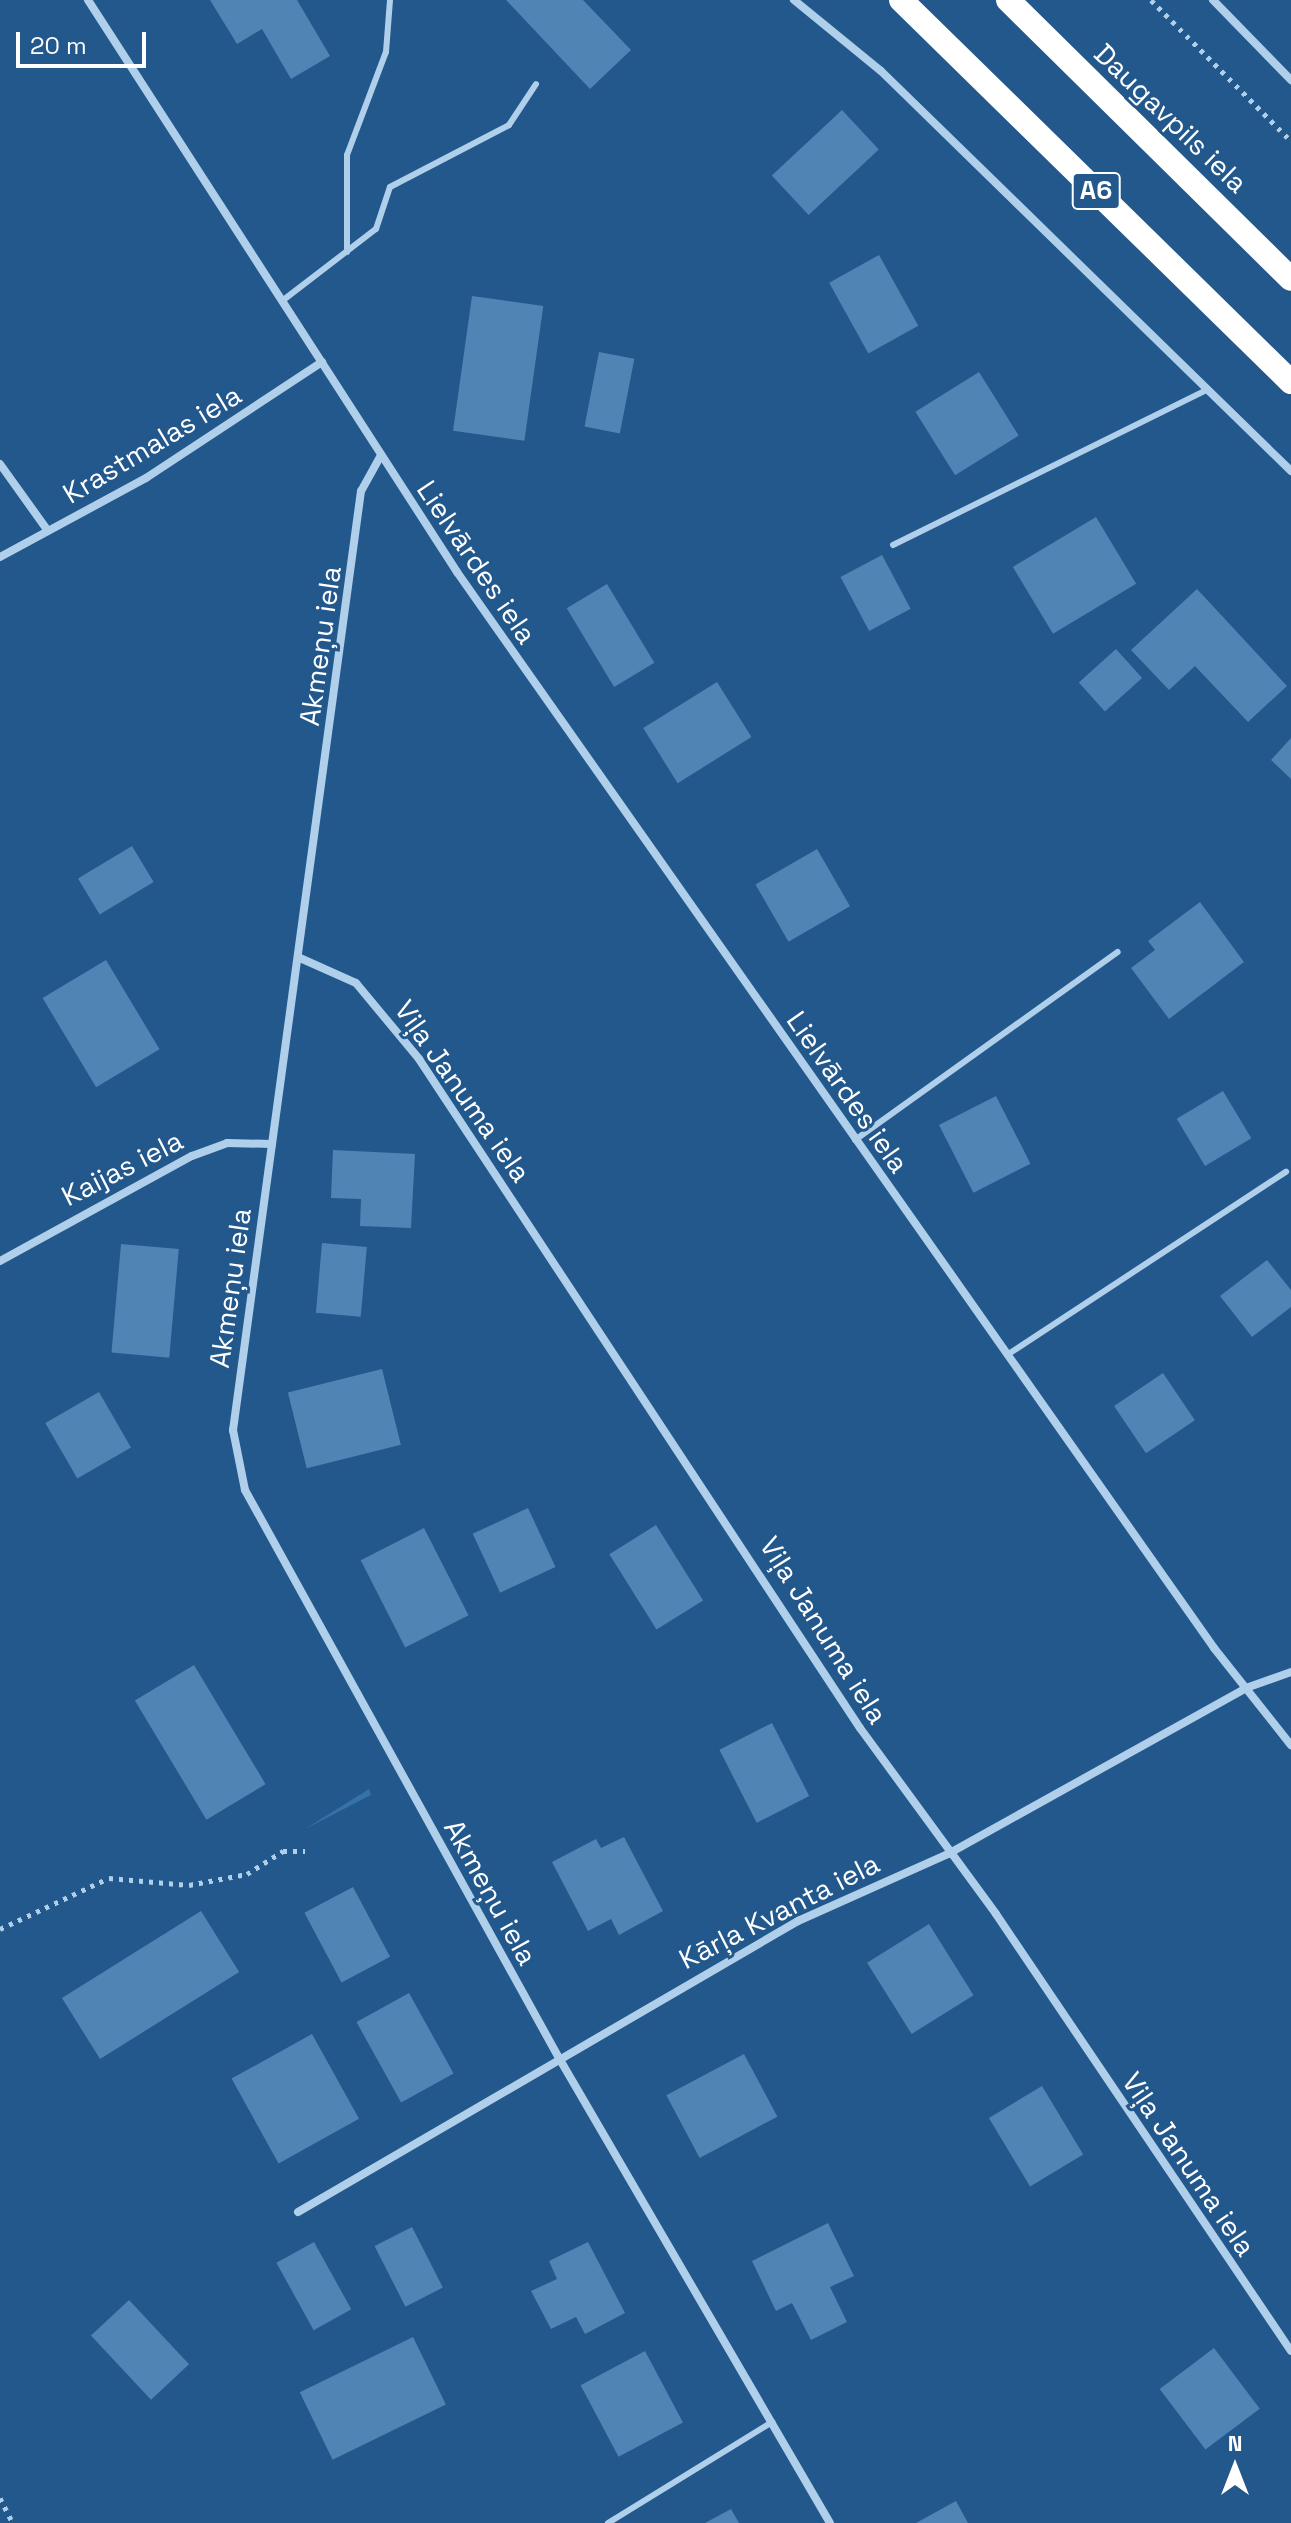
<!DOCTYPE html>
<html>
<head>
<meta charset="utf-8">
<style>
  body { margin:0 }
  #map { position:relative; width:1291px; height:2523px; overflow:hidden; background:#22588c; font-family:"Space Grotesk",sans-serif }
  div>[style] { position:absolute }
  .green>* { inset:0; background:#3672a9 }
  .building>* { inset:0; background:#4f84b5; transform-origin:0 0 }
  .path>* { height:5px; margin-top:-2.5px; transform-origin:0; background:repeating-linear-gradient(90deg,#b0cfeb 0 4px,transparent 0 10px) }
  .lane>* { height:6px; margin:-3px; padding:0 3px; transform-origin:3px; border-radius:3px; background:#b0cfeb }
  .street>* { height:8px; margin:-4px; padding:0 4px; transform-origin:4px; border-radius:4px; background:#b0cfeb }
  .highway>* { height:24px; margin:-12px; padding:0 12px; transform-origin:12px; border-radius:12px; background:#fff }
  span { translate:-50% -50%; white-space:nowrap; text-align:center; line-height:1.15; -webkit-text-stroke:6px #22588c; paint-order:stroke }
  .shield-label span { padding:2px 6px; background:#22588c; border:2px solid; border-radius:6px; -webkit-text-stroke-width:0 }
  .shield-label { font-size:26px; color:#fff; font-weight:700 }
  .street-label { font-size:28px; color:#fff }
  .north { position:absolute; left:1195px; top:2427px; width:80px; height:80px; -webkit-text-stroke:6px #22588c; paint-order:stroke; rotate:0deg; font-size:22px; font-weight:700; line-height:32px; text-align:center; color:#fff }
  .north::after { content:''; display:block; margin:auto; width:28px; height:36px; background:#fff; clip-path:polygon(50% 0,100% 100%,50% 72%,0 100%) }
  .scale { position:absolute; left:16px; top:32px; width:130px; height:36px; box-sizing:border-box; border:4px solid #fff; border-top:0; padding-left:10px; font-size:24px; line-height:28px; white-space:nowrap; color:#fff; -webkit-text-stroke:6px #22588c; paint-order:stroke }
</style>
</head>
<body>
<div id="map">
  <div class="green">
    <div style="clip-path:polygon(369px 1789px,371px 1795px,305px 1829px)"></div>
  </div>
  <div class="building">
    <div style="clip-path:polygon(210px 0,297px 0,330px 56px,291px 79px,262px 29px,237px 44px)"></div>
    <div style="clip-path:polygon(506px 0,583px 0,631px 50px,590px 89px)"></div>
    <div style="left:842px;top:110px;width:54px;height:96px;rotate:47deg"></div>
    <div style="left:879px;top:255px;width:81px;height:57px;rotate:61deg"></div>
    <div style="left:472px;top:296px;width:72px;height:136px;rotate:8deg"></div>
    <div style="left:599px;top:352px;width:36px;height:76px;rotate:11deg"></div>
    <div style="left:979px;top:372px;width:75px;height:75px;rotate:58deg"></div>
    <div style="left:1096px;top:517px;width:78px;height:97px;rotate:59deg"></div>
    <div style="left:882px;top:555px;width:61px;height:47px;rotate:62deg"></div>
    <div style="left:607px;top:584px;width:92px;height:47px;rotate:59deg"></div>
    <div style="clip-path:polygon(1197px 589px,1287px 686px,1248px 722px,1195px 666px,1169px 690px,1131px 650px)"></div>
    <div style="left:1116px;top:649px;width:39px;height:50px;rotate:48deg"></div>
    <div style="left:717px;top:682px;width:65px;height:87px;rotate:58deg"></div>
    <div style="clip-path:polygon(1291px 738px,1291px 779px,1271px 760px)"></div>
    <div style="left:132px;top:846px;width:42px;height:63px;rotate:59deg"></div>
    <div style="left:817px;top:849px;width:66px;height:71px;rotate:60deg"></div>
    <div style="clip-path:polygon(1200px 902px,1244px 962px,1169px 1019px,1131px 968px,1155px 950px,1148px 941px)"></div>
    <div style="left:106px;top:960px;width:104px;height:74px;rotate:59deg"></div>
    <div style="left:1223px;top:1091px;width:55px;height:54px;rotate:59deg"></div>
    <div style="left:996px;top:1096px;width:76px;height:64px;rotate:63deg"></div>
    <div style="clip-path:polygon(333px 1150px,415px 1154px,411px 1228px,360px 1226px,361px 1199px,331px 1198px)"></div>
    <div style="left:322px;top:1243px;width:45px;height:70px;rotate:5deg"></div>
    <div style="left:121px;top:1244px;width:58px;height:109px;rotate:5deg"></div>
    <div style="clip-path:polygon(1267px 1260px,1291px 1290px,1291px 1307px,1252px 1337px,1220px 1296px)"></div>
    <div style="left:382px;top:1369px;width:78px;height:97px;rotate:76deg"></div>
    <div style="left:1163px;top:1373px;width:57px;height:59px;rotate:56deg"></div>
    <div style="left:99px;top:1392px;width:64px;height:62px;rotate:60deg"></div>
    <div style="left:528px;top:1508px;width:65px;height:61px;rotate:65deg"></div>
    <div style="left:656px;top:1525px;width:89px;height:55px;rotate:58deg"></div>
    <div style="left:424px;top:1528px;width:98px;height:71px;rotate:63deg"></div>
    <div style="left:194px;top:1665px;width:139px;height:69px;rotate:59deg"></div>
    <div style="left:772px;top:1723px;width:82px;height:59px;rotate:63deg"></div>
    <div style="clip-path:polygon(624px 1837px,663px 1911px,619px 1935px,611px 1919px,588px 1931px,552px 1862px,596px 1839px,601px 1848px)"></div>
    <div style="left:353px;top:1887px;width:79px;height:55px;rotate:62deg"></div>
    <div style="left:201px;top:1911px;width:72px;height:164px;rotate:58deg"></div>
    <div style="left:929px;top:1924px;width:84px;height:73px;rotate:58deg"></div>
    <div style="left:409px;top:1993px;width:92px;height:60px;rotate:61deg"></div>
    <div style="left:312px;top:2034px;width:97px;height:92px;rotate:61deg"></div>
    <div style="left:744px;top:2054px;width:71px;height:88px;rotate:62deg"></div>
    <div style="left:1042px;top:2086px;width:80px;height:62px;rotate:59deg"></div>
    <div style="clip-path:polygon(828px 2223px,854px 2276px,830px 2287px,847px 2322px,811px 2340px,792px 2303px,776px 2311px,752px 2261px)"></div>
    <div style="left:412px;top:2227px;width:68px;height:42px;rotate:63deg"></div>
    <div style="left:314px;top:2242px;width:77px;height:43px;rotate:61deg"></div>
    <div style="clip-path:polygon(588px 2242px,625px 2313px,585px 2334px,576px 2317px,551px 2329px,531px 2291px,557px 2279px,549px 2261px)"></div>
    <div style="left:129px;top:2300px;width:88px;height:52px;rotate:47deg"></div>
    <div style="left:413px;top:2337px;width:75px;height:126px;rotate:64deg"></div>
    <div style="left:1214px;top:2348px;width:76px;height:68px;rotate:53deg"></div>
    <div style="left:645px;top:2351px;width:81px;height:73px;rotate:62deg"></div>
    <div style="clip-path:polygon(956px 2501px,968px 2523px,916px 2523px)"></div>
    <div style="clip-path:polygon(731px 2509px,739px 2523px,705px 2523px)"></div>
  </div>
  <div class="path">
    <div style="left:1151px;top:0;width:199px;rotate:45.2deg"></div>
    <div style="left:0;top:1929px;width:120px;rotate:-25.1deg"></div>
    <div style="left:109px;top:1878px;width:80px;rotate:5deg"></div>
    <div style="left:189px;top:1885px;width:59px;rotate:-10.7deg"></div>
    <div style="left:247px;top:1874px;width:43px;rotate:-32.6deg"></div>
    <div style="left:283px;top:1851px;width:22px"></div>
    <div style="left:0;top:2498px;width:28px;rotate:63deg"></div>
  </div>
  <div class="lane">
    <div style="left:347px;top:252px;width:97px;rotate:-90deg"></div>
    <div style="left:347px;top:155px;width:110px;rotate:-69.3deg"></div>
    <div style="left:386px;top:52px;width:52px;rotate:-85.6deg"></div>
    <div style="left:282px;top:301px;width:118px;rotate:-37.5deg"></div>
    <div style="left:376px;top:229px;width:44px;rotate:-71.6deg"></div>
    <div style="left:390px;top:187px;width:134px;rotate:-27.5deg"></div>
    <div style="left:509px;top:125px;width:49px;rotate:-56.6deg"></div>
    <div style="left:893px;top:545px;width:350px;rotate:-26.3deg"></div>
    <div style="left:855px;top:1140px;width:323px;rotate:-35.6deg"></div>
    <div style="left:1007px;top:1355px;width:334px;rotate:-33.3deg"></div>
    <div style="left:608px;top:2523px;width:193px;rotate:-31.6deg"></div>
  </div>
  <div class="street">
    <div style="left:88px;top:0;width:681px;rotate:57.17deg"></div>
    <div style="left:457px;top:572px;width:1316px;rotate:54.87deg"></div>
    <div style="left:1214px;top:1648px;width:124px;rotate:51.6deg"></div>
    <div style="left:794px;top:0;width:112px;rotate:39.2deg"></div>
    <div style="left:881px;top:71px;width:573px;rotate:44.29deg"></div>
    <div style="left:1213px;top:0;width:112px;rotate:45.7deg"></div>
    <div style="left:380px;top:457px;width:39px;rotate:119deg"></div>
    <div style="left:361px;top:491px;width:948px;rotate:97.76deg"></div>
    <div style="left:233px;top:1430px;width:61px;rotate:78.7deg"></div>
    <div style="left:245px;top:1490px;width:649px;rotate:61.07deg"></div>
    <div style="left:559px;top:2058px;width:538px;rotate:59.77deg"></div>
    <div style="left:0;top:464px;width:82px;rotate:54.4deg"></div>
    <div style="left:0;top:557px;width:166px;rotate:-28.4deg"></div>
    <div style="left:146px;top:478px;width:211px;rotate:-33.4deg"></div>
    <div style="left:300px;top:958px;width:61px;rotate:24.1deg"></div>
    <div style="left:356px;top:983px;width:99px;rotate:50.3deg"></div>
    <div style="left:419px;top:1059px;width:801px;rotate:56.61deg"></div>
    <div style="left:860px;top:1728px;width:230px;rotate:53.8deg"></div>
    <div style="left:996px;top:1914px;width:527px;rotate:55.98deg"></div>
    <div style="left:0;top:1261px;width:219px;rotate:-28.7deg"></div>
    <div style="left:192px;top:1156px;width:37px;rotate:-20deg"></div>
    <div style="left:227px;top:1143px;width:45px;rotate:1.3deg"></div>
    <div style="left:298px;top:2212px;width:579px;rotate:-30.2deg"></div>
    <div style="left:798px;top:1921px;width:164px;rotate:-24.1deg"></div>
    <div style="left:948px;top:1854px;width:341px;rotate:-29.1deg"></div>
    <div style="left:1246px;top:1688px;width:48px;rotate:-19.6deg"></div>
  </div>
  <div class="highway">
    <div style="left:901px;top:0;width:546px;rotate:44.41deg"></div>
    <div style="left:1008px;top:0;width:397px;rotate:44.6deg"></div>
  </div>
  <div class="shield-label">
    <span style="left:1096px;top:191px">A6</span>
  </div>
  <div class="street-label">
    <span style="left:1171px;top:118px;rotate:44deg">Daugavpils iela</span>
    <span style="left:152px;top:444px;rotate:-31deg">Krastmalas iela</span>
    <span style="left:477px;top:562px;rotate:56deg">Lielvārdes iela</span>
    <span style="left:320px;top:646px;rotate:-82deg">Akmeņu iela</span>
    <span style="left:463px;top:1091px;rotate:55deg">Viļa Januma iela</span>
    <span style="left:848px;top:1092px;rotate:55deg">Lielvārdes iela</span>
    <span style="left:122px;top:1168px;rotate:-27deg">Kaijas iela</span>
    <span style="left:230px;top:1288px;rotate:-82deg">Akmeņu iela</span>
    <span style="left:824px;top:1630px;rotate:58deg">Viļa Januma iela</span>
    <span style="left:491px;top:1892px;rotate:61deg">Akmeņu iela</span>
    <span style="left:779px;top:1911px;rotate:-27deg">Kārļa Kvanta iela</span>
    <span style="left:1189px;top:2164px;rotate:56deg">Viļa Januma iela</span>
  </div>
  <div class="north">N</div>
  <div class="scale">20 m</div>
</div>
</body>
</html>
